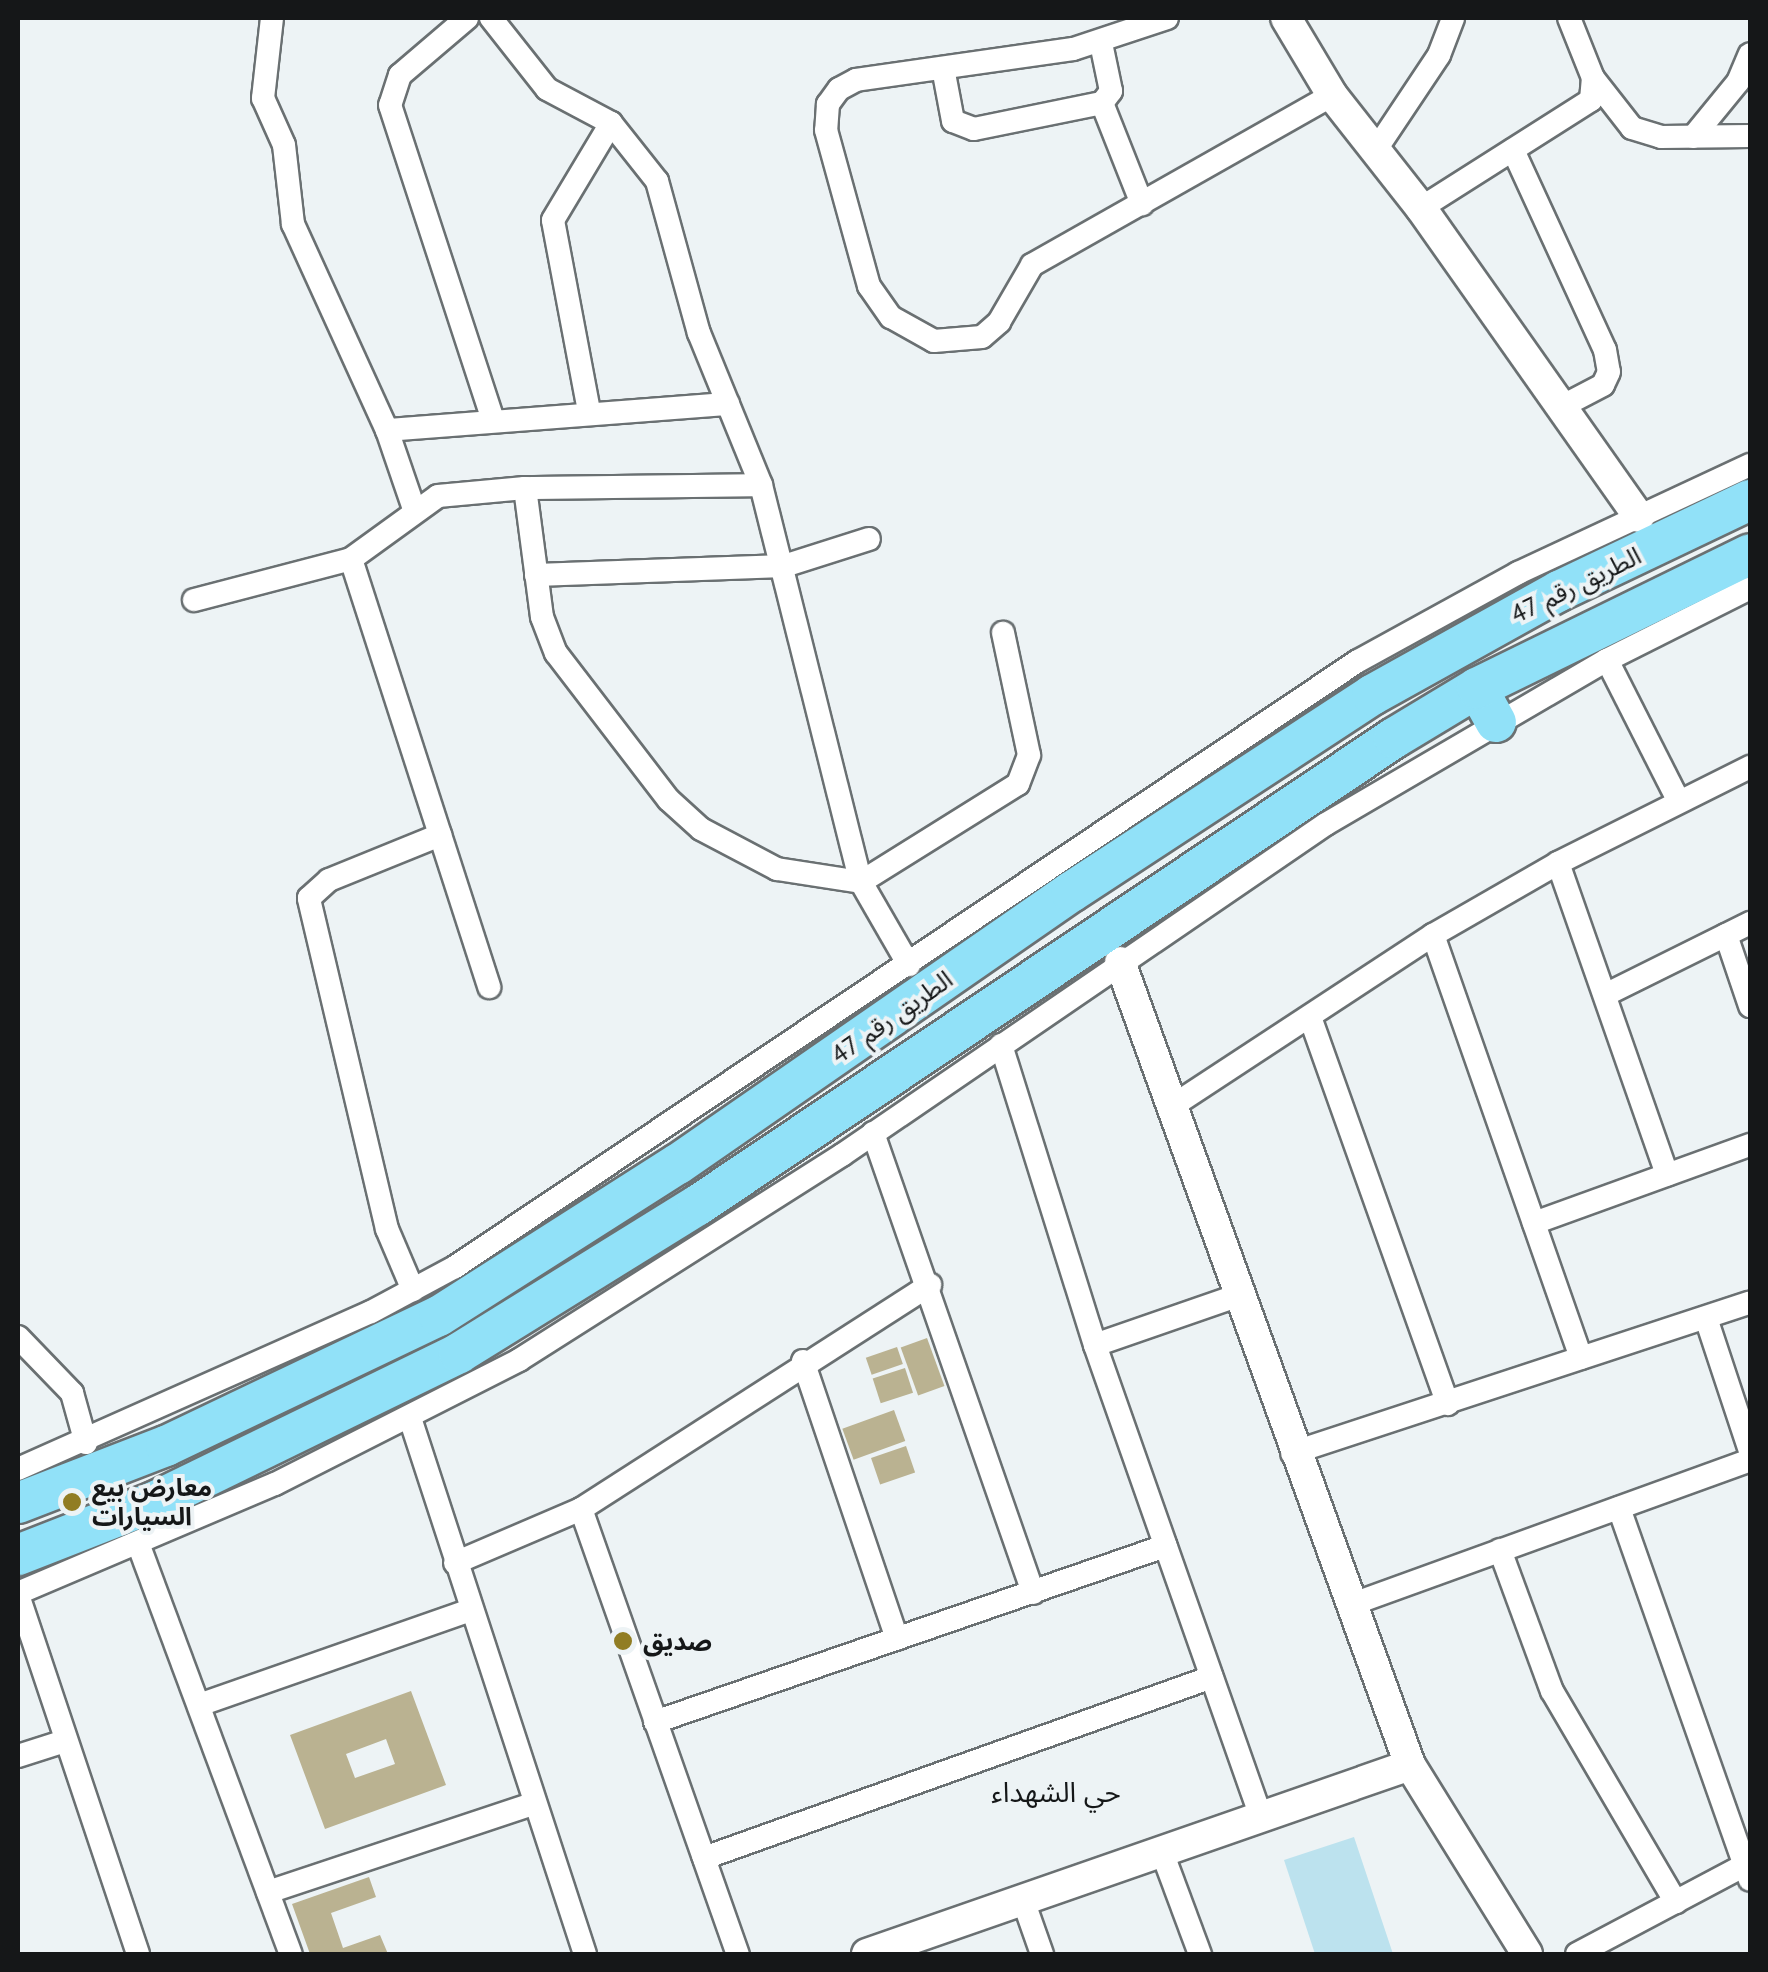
<!DOCTYPE html>
<html>
<head>
<meta charset="utf-8">
<style>
  body { margin:0 }
  #map { position:relative; width:1768px; height:1972px; overflow:hidden; background:#edf3f5; font-family:"PT Sans","Noto Sans Arabic",sans-serif }
  div>[style] { position:absolute }
  .green>* { inset:0; background:#bce2ee }
  .building>* { inset:0; background:#bab291; transform-origin:0 0 }
  .roads { filter:drop-shadow(2px 0 #6a7072) drop-shadow(-2px 0 #6a7072) drop-shadow(0 2px #6a7072) drop-shadow(0 -2px #6a7072) }
  .street>* { height:22px; margin:-11px; padding:0 11px; transform-origin:11px; border-radius:11px; background:#fff }
  .secondary>* { height:30px; margin:-15px; padding:0 15px; transform-origin:15px; border-radius:15px; background:#fff }
  .highway>* { height:40px; margin:-20px; padding:0 20px; transform-origin:20px; border-radius:20px; background:#91e1f8 }
  .dots>* { width:28px; height:28px; translate:-50% -50%; box-sizing:border-box; border:5px solid #edf3f5; border-radius:50% }
  span { translate:-50% -50%; white-space:nowrap; text-align:center; line-height:1.15; -webkit-text-stroke:8px #edf3f5; paint-order:stroke }
  .street-label { font-size:25px; color:#151718 }
  .poi-label { font-size:25px; color:#151718; font-weight:700 }
  .left { translate:0 -50%; text-align:left }
  .neighbourhood-label { font-size:28px; color:#151718 }
  .frame { position:absolute; inset:0; border:20px solid #151718; pointer-events:none }
</style>
</head>
<body>
<div id="map">
  <div class="green">
    <div style="clip-path:polygon(1354px 1837px,1393px 1954px,1315px 1954px,1284px 1860px)"></div>
  </div>
  <div class="building">
    <div style="left:927px;top:1338px;width:51px;height:28px;rotate:70deg"></div>
    <div style="left:897px;top:1347px;width:18px;height:33px;rotate:71deg"></div>
    <div style="left:905px;top:1368px;width:26px;height:34px;rotate:72deg"></div>
    <div style="left:894px;top:1410px;width:33px;height:55px;rotate:70deg"></div>
    <div style="left:906px;top:1446px;width:28px;height:37px;rotate:71deg"></div>
    <div style="clip-path:polygon(evenodd,411px 1691px,446px 1785px,325px 1829px,290px 1735px,411px 1691px,386px 1739px,395px 1764px,355px 1778px,346px 1754px,386px 1739px)"></div>
    <div style="clip-path:polygon(369px 1877px,376px 1897px,331px 1913px,343px 1948px,380px 1935px,388px 1954px,310px 1954px,292px 1904px)"></div>
  </div>
  <div class="roads">
    <div class="street">
      <div style="left:272px;top:18px;width:81px;rotate:96.4deg"></div>
      <div style="left:263px;top:98px;width:51px;rotate:65.9deg"></div>
      <div style="left:284px;top:145px;width:80px;rotate:83.5deg"></div>
      <div style="left:293px;top:224px;width:226px;rotate:65.5deg"></div>
      <div style="left:387px;top:430px;width:83px;rotate:71.1deg"></div>
      <div style="left:467px;top:18px;width:88px;rotate:139.6deg"></div>
      <div style="left:400px;top:75px;width:32px;rotate:108deg"></div>
      <div style="left:390px;top:105px;width:328px;rotate:71.9deg"></div>
      <div style="left:491px;top:18px;width:90px;rotate:51.7deg"></div>
      <div style="left:547px;top:89px;width:72px;rotate:28deg"></div>
      <div style="left:611px;top:123px;width:74px;rotate:51.6deg"></div>
      <div style="left:657px;top:181px;width:158px;rotate:74.6deg"></div>
      <div style="left:699px;top:333px;width:164px;rotate:67.8deg"></div>
      <div style="left:761px;top:485px;width:409px;rotate:75.9deg"></div>
      <div style="left:861px;top:882px;width:96px;rotate:60deg"></div>
      <div style="left:1167px;top:18px;width:99px;rotate:161.7deg"></div>
      <div style="left:1073px;top:49px;width:219px;rotate:171.9deg"></div>
      <div style="left:856px;top:80px;width:19px;rotate:152deg"></div>
      <div style="left:839px;top:89px;width:19px;rotate:126deg"></div>
      <div style="left:828px;top:104px;width:26px;rotate:94deg"></div>
      <div style="left:826px;top:130px;width:162px;rotate:74.6deg"></div>
      <div style="left:869px;top:286px;width:38px;rotate:55deg"></div>
      <div style="left:891px;top:317px;width:49px;rotate:29.2deg"></div>
      <div style="left:934px;top:341px;width:48px;rotate:-4.8deg"></div>
      <div style="left:982px;top:337px;width:23px;rotate:-41deg"></div>
      <div style="left:999px;top:322px;width:66px;rotate:-59.9deg"></div>
      <div style="left:1032px;top:265px;width:345px;rotate:-29.5deg"></div>
      <div style="left:943px;top:68px;width:54px;rotate:79.3deg"></div>
      <div style="left:953px;top:121px;width:22px;rotate:21deg"></div>
      <div style="left:974px;top:129px;width:131px;rotate:-11.5deg"></div>
      <div style="left:1102px;top:103px;width:15px;rotate:-53deg"></div>
      <div style="left:1111px;top:91px;width:49px;rotate:-101.8deg"></div>
      <div style="left:1593px;top:78px;width:63px;rotate:52deg"></div>
      <div style="left:1632px;top:128px;width:30px;rotate:17deg"></div>
      <div style="left:1661px;top:137px;width:89px;rotate:-0.6deg"></div>
      <div style="left:1102px;top:103px;width:109px;rotate:68.4deg"></div>
      <div style="left:1693px;top:137px;width:71px;rotate:-50.7deg"></div>
      <div style="left:1738px;top:82px;width:30px;rotate:-67deg"></div>
      <div style="left:1513px;top:150px;width:220px;rotate:65.3deg"></div>
      <div style="left:1605px;top:350px;width:22px;rotate:80deg"></div>
      <div style="left:1609px;top:372px;width:14px;rotate:115deg"></div>
      <div style="left:1603px;top:385px;width:47px;rotate:152.4deg"></div>
      <div style="left:1375px;top:151px;width:115px;rotate:-56.3deg"></div>
      <div style="left:1439px;top:55px;width:40px;rotate:-69deg"></div>
      <div style="left:1421px;top:208px;width:201px;rotate:-32.4deg"></div>
      <div style="left:1591px;top:100px;width:22px;rotate:-85deg"></div>
      <div style="left:1593px;top:78px;width:65px;rotate:-111.8deg"></div>
      <div style="left:589px;top:411px;width:194px;rotate:-100.7deg"></div>
      <div style="left:553px;top:220px;width:113px;rotate:-59.1deg"></div>
      <div style="left:387px;top:430px;width:342px;rotate:-4.4deg"></div>
      <div style="left:525px;top:488px;width:130px;rotate:82.5deg"></div>
      <div style="left:542px;top:617px;width:39px;rotate:69deg"></div>
      <div style="left:556px;top:653px;width:185px;rotate:52.5deg"></div>
      <div style="left:669px;top:800px;width:43px;rotate:42.2deg"></div>
      <div style="left:701px;top:829px;width:86px;rotate:27.8deg"></div>
      <div style="left:777px;top:869px;width:85px;rotate:8.8deg"></div>
      <div style="left:861px;top:882px;width:185px;rotate:-32deg"></div>
      <div style="left:1018px;top:784px;width:31px;rotate:-69deg"></div>
      <div style="left:1029px;top:755px;width:125px;rotate:-102deg"></div>
      <div style="left:351px;top:559px;width:450px;rotate:72.1deg"></div>
      <div style="left:536px;top:575px;width:248px;rotate:-2.1deg"></div>
      <div style="left:784px;top:566px;width:89px;rotate:-17.6deg"></div>
      <div style="left:194px;top:600px;width:162px;rotate:-14.6deg"></div>
      <div style="left:351px;top:559px;width:107px;rotate:-35.9deg"></div>
      <div style="left:438px;top:496px;width:87px;rotate:-5.3deg"></div>
      <div style="left:525px;top:488px;width:236px;rotate:-0.7deg"></div>
      <div style="left:1607px;top:660px;width:157px;rotate:63.1deg"></div>
      <div style="left:1558px;top:863px;width:330px;rotate:70.7deg"></div>
      <div style="left:1433px;top:935px;width:448px;rotate:70.7deg"></div>
      <div style="left:1726px;top:935px;width:75px;rotate:71.3deg"></div>
      <div style="left:1607px;top:994px;width:160px;rotate:-26.4deg"></div>
      <div style="left:1310px;top:1017px;width:411px;rotate:70.4deg"></div>
      <div style="left:1001px;top:1045px;width:314px;rotate:72.6deg"></div>
      <div style="left:1095px;top:1345px;width:500px;rotate:70.62deg"></div>
      <div style="left:1171px;top:1107px;width:313px;rotate:-33.3deg"></div>
      <div style="left:1433px;top:935px;width:144px;rotate:-29.9deg"></div>
      <div style="left:1558px;top:863px;width:215px;rotate:-26.6deg"></div>
      <div style="left:873px;top:1133px;width:487px;rotate:70.8deg"></div>
      <div style="left:1534px;top:1223px;width:230px;rotate:-19.9deg"></div>
      <div style="left:413px;top:1290px;width:66px;rotate:-113.1deg"></div>
      <div style="left:387px;top:1229px;width:340px;rotate:-103.3deg"></div>
      <div style="left:309px;top:898px;width:27px;rotate:-42deg"></div>
      <div style="left:329px;top:880px;width:120px;rotate:-22.1deg"></div>
      <div style="left:1706px;top:1318px;width:140px;rotate:71.7deg"></div>
      <div style="left:18px;top:1337px;width:78px;rotate:46deg"></div>
      <div style="left:72px;top:1393px;width:52px;rotate:74.4deg"></div>
      <div style="left:1095px;top:1345px;width:152px;rotate:-19.1deg"></div>
      <div style="left:803px;top:1361px;width:293px;rotate:71.3deg"></div>
      <div style="left:410px;top:1418px;width:564px;rotate:71.92deg"></div>
      <div style="left:1292px;top:1453px;width:482px;rotate:-18.2deg"></div>
      <div style="left:18px;top:1469px;width:386px;rotate:-24deg"></div>
      <div style="left:371px;top:1312px;width:95px;rotate:-28.2deg"></div>
      <div style="left:455px;top:1267px;width:1087px;rotate:-33.87deg"></div>
      <div style="left:1358px;top:661px;width:183px;rotate:-28.8deg"></div>
      <div style="left:1518px;top:573px;width:256px;rotate:-25deg"></div>
      <div style="left:1619px;top:1508px;width:394px;rotate:70.6deg"></div>
      <div style="left:581px;top:1509px;width:472px;rotate:70.6deg"></div>
      <div style="left:139px;top:1546px;width:435px;rotate:69.6deg"></div>
      <div style="left:1500px;top:1550px;width:150px;rotate:69.8deg"></div>
      <div style="left:1552px;top:1691px;width:245px;rotate:59.6deg"></div>
      <div style="left:455px;top:1563px;width:137px;rotate:-23.2deg"></div>
      <div style="left:581px;top:1509px;width:415px;rotate:-32.7deg"></div>
      <div style="left:18px;top:1593px;width:279px;rotate:-23deg"></div>
      <div style="left:275px;top:1484px;width:274px;rotate:-26.9deg"></div>
      <div style="left:519px;top:1360px;width:383px;rotate:-32.4deg"></div>
      <div style="left:842px;top:1155px;width:586px;rotate:-34.37deg"></div>
      <div style="left:1326px;top:824px;width:325px;rotate:-30.3deg"></div>
      <div style="left:1607px;top:660px;width:160px;rotate:-26.7deg"></div>
      <div style="left:18px;top:1595px;width:379px;rotate:71.5deg"></div>
      <div style="left:1350px;top:1605px;width:425px;rotate:-19.9deg"></div>
      <div style="left:199px;top:1705px;width:287px;rotate:-19.3deg"></div>
      <div style="left:655px;top:1722px;width:540px;rotate:-19.04deg"></div>
      <div style="left:18px;top:1756px;width:46px;rotate:-17.7deg"></div>
      <div style="left:1162px;top:1852px;width:109px;rotate:69.6deg"></div>
      <div style="left:704px;top:1858px;width:539px;rotate:-19.61deg"></div>
      <div style="left:268px;top:1892px;width:278px;rotate:-18.4deg"></div>
      <div style="left:1023px;top:1900px;width:57px;rotate:70.6deg"></div>
      <div style="left:1577px;top:1954px;width:190px;rotate:-27.9deg"></div>
    </div>
    <div class="secondary">
      <div style="left:1286px;top:18px;width:90px;rotate:59.1deg"></div>
      <div style="left:1332px;top:95px;width:144px;rotate:51.8deg"></div>
      <div style="left:1421px;top:208px;width:378px;rotate:54.8deg"></div>
      <div style="left:1120px;top:962px;width:854px;rotate:70.14deg"></div>
      <div style="left:1410px;top:1765px;width:222px;rotate:58.2deg"></div>
      <div style="left:867px;top:1954px;width:575px;rotate:-19.19deg"></div>
    </div>
    <div class="highway">
      <div style="left:1477px;top:688px;width:39px;rotate:61deg"></div>
      <div style="left:18px;top:1503px;width:159px;rotate:-21.1deg"></div>
      <div style="left:166px;top:1446px;width:302px;rotate:-25.5deg"></div>
      <div style="left:439px;top:1316px;width:283px;rotate:-32.5deg"></div>
      <div style="left:678px;top:1164px;width:478px;rotate:-34.7deg"></div>
      <div style="left:1071px;top:892px;width:360px;rotate:-33.2deg"></div>
      <div style="left:1372px;top:695px;width:214px;rotate:-29.1deg"></div>
      <div style="left:1559px;top:591px;width:212px;rotate:-25.5deg"></div>
      <div style="left:18px;top:1555px;width:146px;rotate:-21.3deg"></div>
      <div style="left:154px;top:1502px;width:339px;rotate:-26deg"></div>
      <div style="left:459px;top:1353px;width:281px;rotate:-31.8deg"></div>
      <div style="left:698px;top:1205px;width:838px;rotate:-33.86deg"></div>
      <div style="left:1394px;top:738px;width:97px;rotate:-31.1deg"></div>
      <div style="left:1477px;top:688px;width:304px;rotate:-26.1deg"></div>
    </div>
  </div>
  <div class="dots">
    <div style="left:72px;top:1502px;background:#917d23"></div>
    <div style="left:623px;top:1641px;background:#917d23"></div>
  </div>
  <div class="street-label">
    <span style="left:1576px;top:585px;rotate:-26deg">الطريق رقم 47</span>
    <span style="left:892px;top:1017px;rotate:-35deg">الطريق رقم 47</span>
  </div>
  <div class="poi-label">
    <span class="left" style="left:92px;top:1502px">معارض بيع<br>السيارات</span>
    <span class="left" style="left:643px;top:1641px">صديق</span>
  </div>
  <div class="neighbourhood-label">
    <span style="left:1056px;top:1792px">حي الشهداء</span>
  </div>
  <div class="frame"></div>
</div>
</body>
</html>
